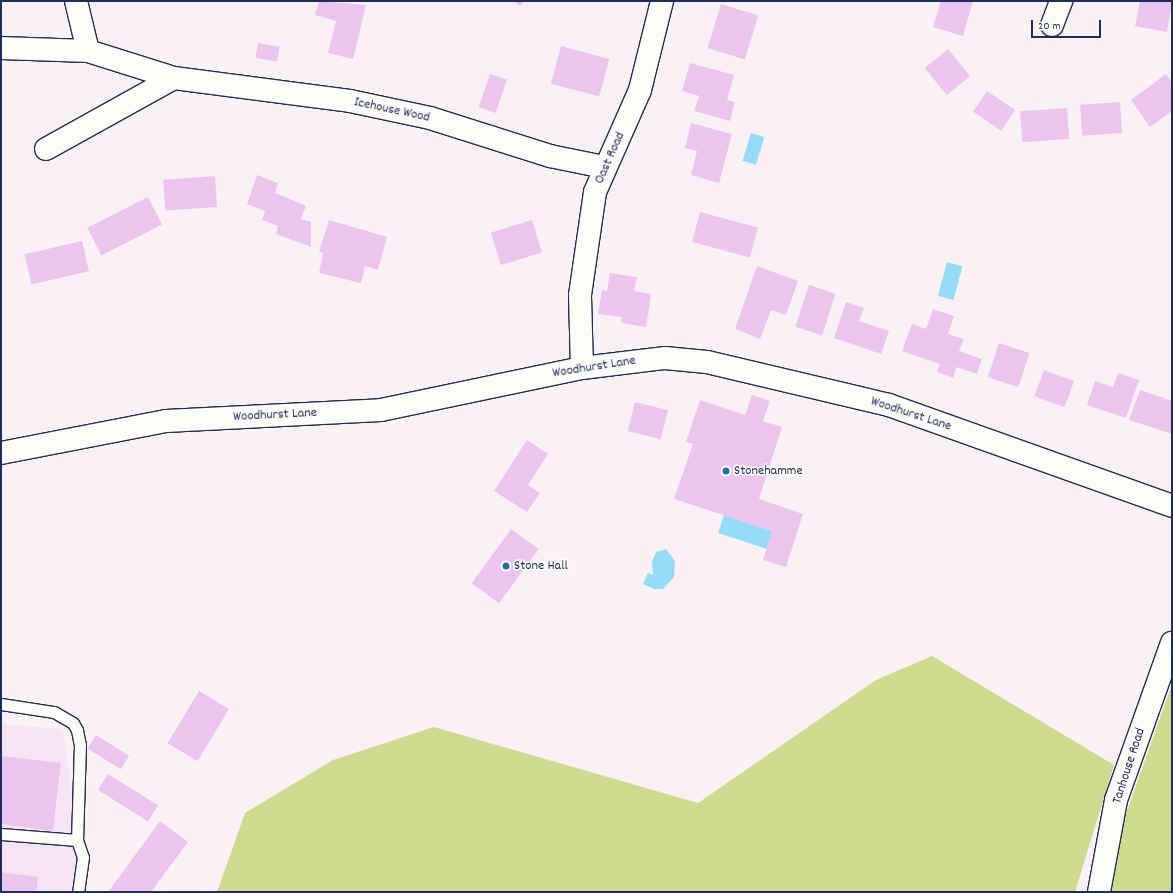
<!DOCTYPE html>
<html>
<head>
<meta charset="utf-8">
<style>
  body { margin:0 }
  #map { position:relative; width:1173px; height:893px; overflow:hidden; background:#faf1f5; font-family:Dekko,sans-serif }
  div>[style] { position:absolute }
  .built>* { inset:0; background:#f6e4f3 }
  .green>* { inset:0; background:#cedb8e }
  .water>* { inset:0; background:#94dcf5; transform-origin:0 0 }
  .building>* { inset:0; background:#ecc5ef; transform-origin:0 0 }
  .roads { filter:drop-shadow(1px 0 #1b2f5e) drop-shadow(-1px 0 #1b2f5e) drop-shadow(0 1px #1b2f5e) drop-shadow(0 -1px #1b2f5e) }
  .lane>* { height:11px; margin:-5.5px; padding:0 5.5px; transform-origin:5.5px; border-radius:5.5px; background:#fdfcf7 }
  .street>* { height:22px; margin:-11px; padding:0 11px; transform-origin:11px; border-radius:11px; background:#fdfcf7 }
  .dots>* { width:11px; height:11px; translate:-50% -50%; box-sizing:border-box; border:2px solid #fdfcf7; border-radius:50% }
  span { translate:-50% -50%; white-space:nowrap; text-align:center; line-height:1.15; -webkit-text-stroke:3.5px #fdfcf7; paint-order:stroke }
  .street-label { font-size:14px; color:#1b2f5e }
  .poi-label { font-size:14px; color:#1b2f5e }
  .left { translate:0 -50%; text-align:left }
  .frame { position:absolute; inset:0; border:2px solid #1b2f5e; pointer-events:none }
  .scale { position:absolute; left:1031px; top:20px; width:70px; height:18px; box-sizing:border-box; border:2px solid #1b2f5e; border-top:0; padding-left:5px; font-size:12px; line-height:14px; white-space:nowrap; color:#1b2f5e; -webkit-text-stroke:3px #fdfcf7; paint-order:stroke }
</style>
</head>
<body>
<div id="map">
  <div class="built">
    <div style="clip-path:polygon(1px 724px,63px 729px,80px 857px,71px 892px,1px 892px)"></div>
  </div>
  <div class="green">
    <div style="clip-path:polygon(932px 656px,1114px 765px,1075px 892px,217px 892px,245px 813px,333px 760px,434px 727px,698px 803px,876px 680px)"></div>
    <div style="clip-path:polygon(1172px 684px,1172px 892px,1108px 892px,1122px 825px)"></div>
  </div>
  <div class="water">
    <div style="left:751px;top:133px;width:14px;height:29px;rotate:17deg"></div>
    <div style="left:947px;top:262px;width:16px;height:35px;rotate:15deg"></div>
    <div style="left:724px;top:515px;width:51px;height:19px;rotate:18deg"></div>
    <div style="clip-path:polygon(666px 549px,675px 561px,674px 577px,663px 589px,654px 589px,643px 584px,648px 573px,653px 575px,652px 562px,656px 552px)"></div>
  </div>
  <div class="building">
    <div style="clip-path:polygon(319px 1px,366px 5px,353px 59px,328px 53px,336px 21px,315px 15px)"></div>
    <div style="clip-path:polygon(513px 1px,524px 1px,520px 6px)"></div>
    <div style="clip-path:polygon(941px 1px,973px 1px,963px 36px,933px 27px)"></div>
    <div style="clip-path:polygon(1140px 1px,1172px 1px,1167px 32px,1135px 26px)"></div>
    <div style="left:721px;top:4px;width:39px;height:46px;rotate:17deg"></div>
    <div style="left:258px;top:43px;width:22px;height:15px;rotate:10deg"></div>
    <div style="left:561px;top:46px;width:50px;height:39px;rotate:15deg"></div>
    <div style="left:948px;top:49px;width:35px;height:30px;rotate:51deg"></div>
    <div style="clip-path:polygon(690px 63px,734px 75px,727px 100px,735px 102px,730px 121px,694px 111px,699px 96px,682px 91px)"></div>
    <div style="left:490px;top:74px;width:18px;height:35px;rotate:19deg"></div>
    <div style="clip-path:polygon(1166px 74px,1172px 83px,1172px 111px,1150px 127px,1131px 100px)"></div>
    <div style="left:987px;top:91px;width:34px;height:25px;rotate:34deg"></div>
    <div style="left:1120px;top:102px;width:31px;height:40px;rotate:86deg"></div>
    <div style="left:1067px;top:108px;width:31px;height:47px;rotate:86deg"></div>
    <div style="clip-path:polygon(691px 123px,732px 134px,719px 183px,691px 175px,697px 151px,685px 148px)"></div>
    <div style="clip-path:polygon(257px 175px,278px 183px,275px 193px,306px 206px,301px 219px,311px 222px,311px 247px,276px 234px,278px 226px,262px 220px,265px 211px,247px 204px)"></div>
    <div style="left:215px;top:176px;width:31px;height:52px;rotate:86deg"></div>
    <div style="left:148px;top:197px;width:31px;height:68px;rotate:63deg"></div>
    <div style="left:700px;top:212px;width:60px;height:31px;rotate:15deg"></div>
    <div style="clip-path:polygon(329px 220px,387px 237px,378px 270px,365px 266px,361px 283px,319px 273px,323px 253px,319px 252px)"></div>
    <div style="left:532px;top:220px;width:34px;height:43px;rotate:73deg"></div>
    <div style="left:82px;top:241px;width:31px;height:59px;rotate:77deg"></div>
    <div style="clip-path:polygon(757px 266px,798px 281px,786px 315px,771px 310px,760px 339px,735px 329px)"></div>
    <div style="clip-path:polygon(610px 273px,637px 277px,634px 291px,651px 294px,646px 327px,621px 323px,622px 317px,598px 314px,602px 290px,607px 291px)"></div>
    <div style="left:809px;top:285px;width:28px;height:44px;rotate:18deg"></div>
    <div style="clip-path:polygon(846px 302px,864px 308px,859px 321px,889px 331px,881px 354px,834px 338px)"></div>
    <div style="clip-path:polygon(933px 309px,954px 316px,948px 334px,964px 339px,959px 351px,982px 359px,977px 374px,956px 367px,953px 378px,937px 372px,940px 364px,902px 351px,912px 324px,926px 329px)"></div>
    <div style="left:999px;top:343px;width:32px;height:36px;rotate:18deg"></div>
    <div style="left:1044px;top:370px;width:32px;height:28px;rotate:20deg"></div>
    <div style="clip-path:polygon(1118px 373px,1139px 380px,1126px 418px,1087px 405px,1095px 381px,1113px 387px)"></div>
    <div style="clip-path:polygon(1140px 390px,1172px 401px,1172px 434px,1129px 420px)"></div>
    <div style="clip-path:polygon(752px 395px,770px 401px,763px 421px,782px 427px,759px 499px,803px 514px,786px 567px,763px 560px,772px 531px,674px 499px,693px 444px,686px 442px,700px 400px,745px 415px)"></div>
    <div style="left:635px;top:402px;width:34px;height:30px;rotate:14deg"></div>
    <div style="clip-path:polygon(527px 440px,548px 454px,528px 485px,540px 493px,527px 512px,494px 491px)"></div>
    <div style="left:511px;top:529px;width:34px;height:67px;rotate:36deg"></div>
    <div style="left:199px;top:691px;width:35px;height:61px;rotate:31deg"></div>
    <div style="left:96px;top:735px;width:39px;height:16px;rotate:32deg"></div>
    <div style="clip-path:polygon(1px 756px,61px 763px,53px 831px,1px 824px)"></div>
    <div style="left:108px;top:774px;width:59px;height:19px;rotate:32deg"></div>
    <div style="clip-path:polygon(160px 821px,188px 842px,151px 892px,108px 892px)"></div>
    <div style="clip-path:polygon(1px 872px,38px 877px,36px 892px,1px 892px)"></div>
  </div>
  <div class="roads">
    <div class="lane">
      <div style="left:1px;top:704px;width:54px;rotate:8.6deg"></div>
      <div style="left:54px;top:712px;width:22px;rotate:30deg"></div>
      <div style="left:73px;top:723px;width:8px;rotate:60deg"></div>
      <div style="left:77px;top:730px;width:15px;rotate:79deg"></div>
      <div style="left:80px;top:745px;width:95px;rotate:91.8deg"></div>
      <div style="left:77px;top:840px;width:18px;rotate:71deg"></div>
      <div style="left:83px;top:857px;width:35px;rotate:98deg"></div>
      <div style="left:1px;top:834px;width:76px;rotate:4.5deg"></div>
    </div>
    <div class="street">
      <div style="left:76px;top:1px;width:51px;rotate:76.5deg"></div>
      <div style="left:88px;top:51px;width:90px;rotate:17.4deg"></div>
      <div style="left:174px;top:78px;width:177px;rotate:7.4deg"></div>
      <div style="left:350px;top:101px;width:82px;rotate:12deg"></div>
      <div style="left:430px;top:118px;width:126px;rotate:17.6deg"></div>
      <div style="left:550px;top:156px;width:55px;rotate:11.5deg"></div>
      <div style="left:1052px;top:25px;width:26px;rotate:-69deg"></div>
      <div style="left:1px;top:48px;width:87px;rotate:2deg"></div>
      <div style="left:46px;top:149px;width:146px;rotate:-29deg"></div>
      <div style="left:582px;top:368px;width:73px;rotate:-91.6deg"></div>
      <div style="left:580px;top:295px;width:104px;rotate:-81.7deg"></div>
      <div style="left:595px;top:192px;width:111px;rotate:-66.2deg"></div>
      <div style="left:640px;top:90px;width:92px;rotate:-76.1deg"></div>
      <div style="left:1px;top:453px;width:168px;rotate:-11deg"></div>
      <div style="left:166px;top:421px;width:215px;rotate:-2.9deg"></div>
      <div style="left:381px;top:410px;width:205px;rotate:-11.8deg"></div>
      <div style="left:582px;top:368px;width:84px;rotate:-6.9deg"></div>
      <div style="left:665px;top:358px;width:42px;rotate:5.4deg"></div>
      <div style="left:707px;top:362px;width:187px;rotate:13.3deg"></div>
      <div style="left:889px;top:405px;width:300px;rotate:19.6deg"></div>
      <div style="left:1099px;top:892px;width:94px;rotate:-79.5deg"></div>
      <div style="left:1116px;top:800px;width:167px;rotate:-70.4deg"></div>
    </div>
  </div>
  <div class="dots">
    <div style="left:726px;top:471px;background:#1f6fb2"></div>
    <div style="left:506px;top:566px;background:#1f6fb2"></div>
  </div>
  <div class="street-label">
    <span style="left:392px;top:110px;rotate:12deg">Icehouse Wood</span>
    <span style="left:610px;top:158px;rotate:-66deg">Oast Road</span>
    <span style="left:594px;top:367px;rotate:-9deg">Woodhurst Lane</span>
    <span style="left:911px;top:414px;rotate:18deg">Woodhurst Lane</span>
    <span style="left:275px;top:415px;rotate:-3deg">Woodhurst Lane</span>
    <span style="left:1129px;top:766px;rotate:-72deg">Tanhouse Road</span>
  </div>
  <div class="poi-label">
    <span class="left" style="left:734px;top:471px">Stonehamme</span>
    <span class="left" style="left:514px;top:566px">Stone Hall</span>
  </div>
  <div class="frame"></div>
  <div class="scale">20 m</div>
</div>
</body>
</html>
